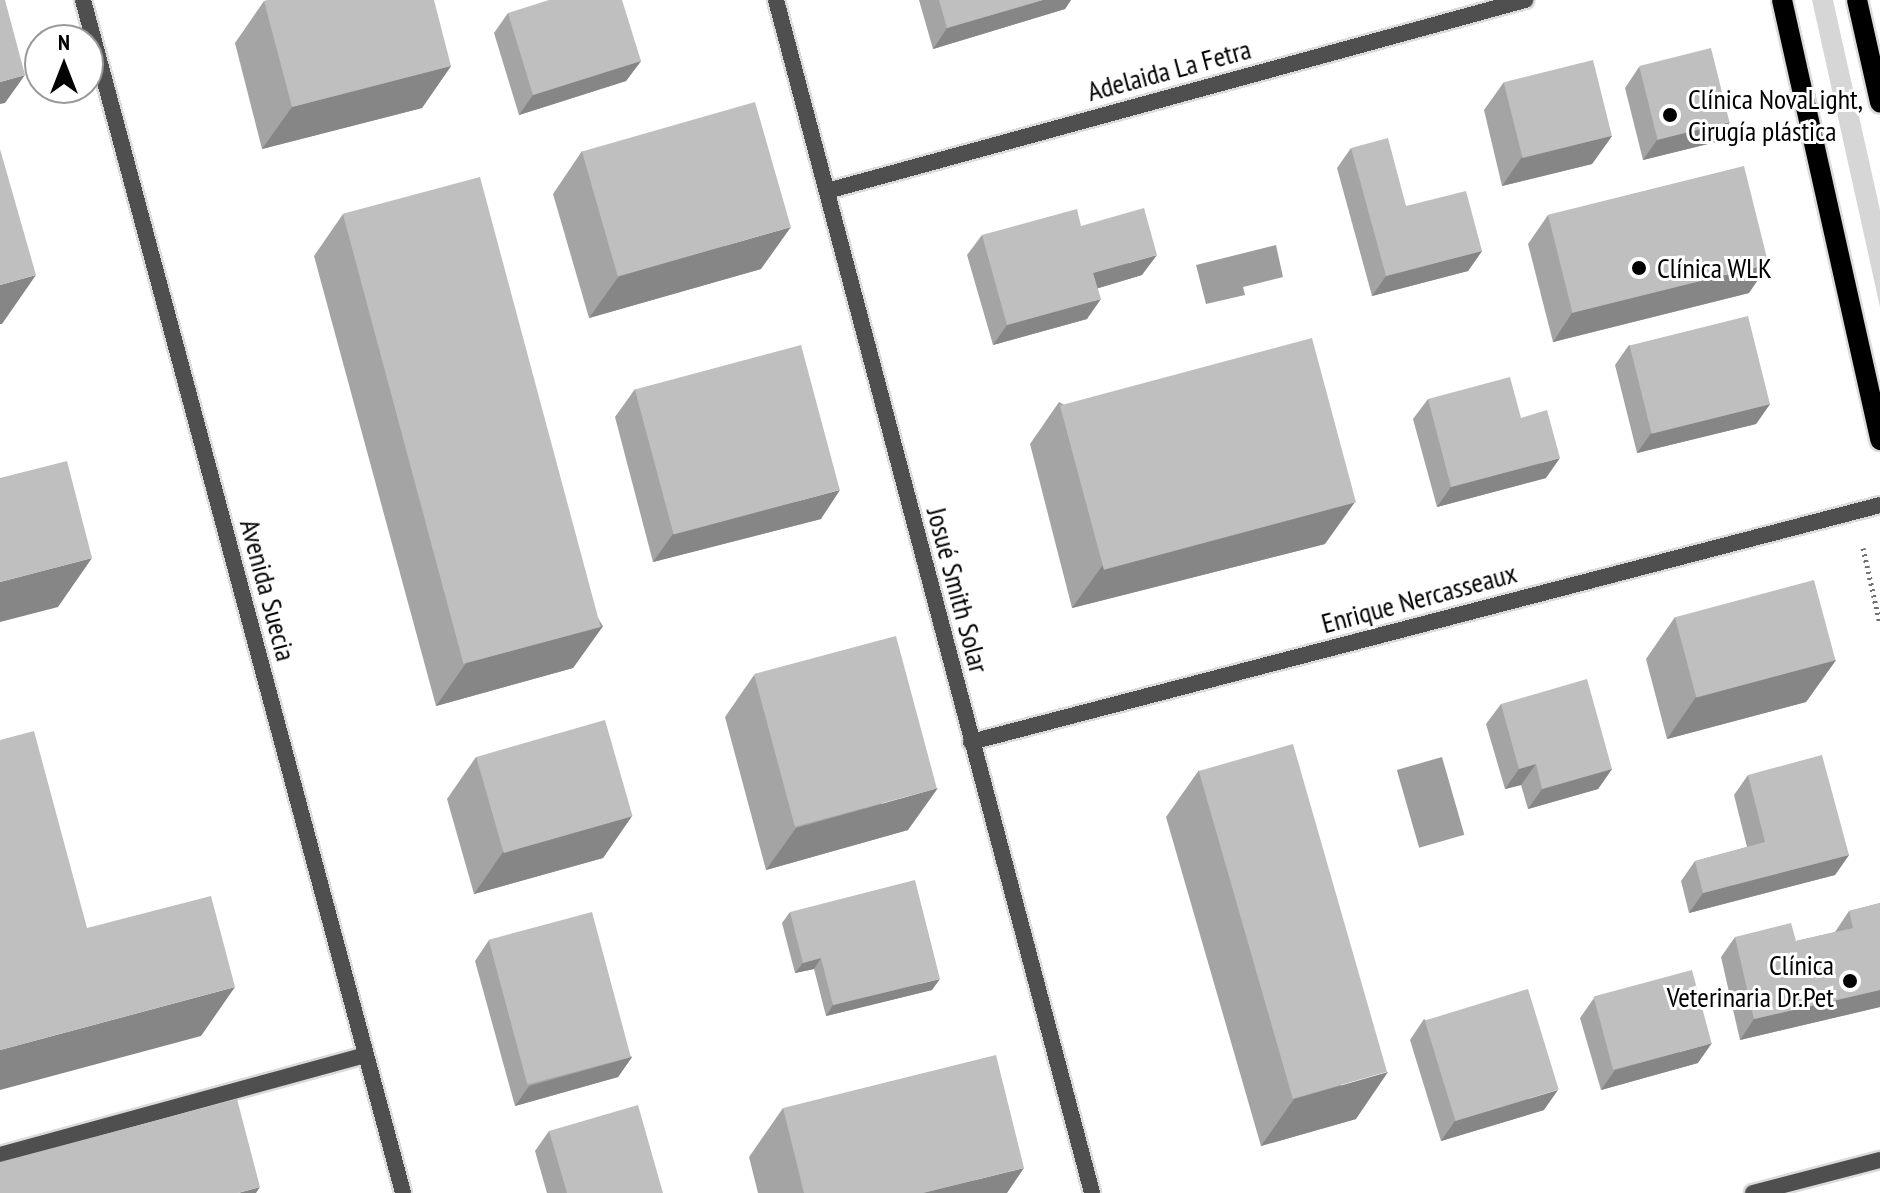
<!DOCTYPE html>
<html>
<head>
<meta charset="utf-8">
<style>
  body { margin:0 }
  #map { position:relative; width:1880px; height:1193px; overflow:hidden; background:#fff; font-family:"PT Sans Narrow",sans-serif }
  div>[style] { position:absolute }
  .green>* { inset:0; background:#d6d6d6 }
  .water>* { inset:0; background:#9d9d9d; transform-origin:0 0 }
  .path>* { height:5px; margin-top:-2.5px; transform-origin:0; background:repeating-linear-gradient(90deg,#717171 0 2px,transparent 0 6px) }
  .roads { filter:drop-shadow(2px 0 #dbdbdb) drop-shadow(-2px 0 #dbdbdb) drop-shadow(0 2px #dbdbdb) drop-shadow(0 -2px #dbdbdb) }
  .service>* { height:16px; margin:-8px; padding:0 8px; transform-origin:8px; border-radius:8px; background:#4f4f4f }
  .minor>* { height:16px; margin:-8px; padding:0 8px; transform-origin:8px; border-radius:8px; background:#4f4f4f }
  .tertiary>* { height:16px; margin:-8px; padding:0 8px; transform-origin:8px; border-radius:8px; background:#4f4f4f }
  .primary>* { height:20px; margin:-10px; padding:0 10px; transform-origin:10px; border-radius:10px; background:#000 }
  .wall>* { inset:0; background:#a4a4a4 }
  .shaded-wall>* { inset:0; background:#868686 }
  .building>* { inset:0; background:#bfbfbf; transform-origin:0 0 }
  .dots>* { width:22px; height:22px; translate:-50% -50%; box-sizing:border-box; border:4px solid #fff; border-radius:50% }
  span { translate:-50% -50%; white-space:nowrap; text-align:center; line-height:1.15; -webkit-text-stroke:6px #fff; paint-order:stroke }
  .street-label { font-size:28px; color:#000 }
  .poi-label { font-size:28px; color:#000 }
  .left { translate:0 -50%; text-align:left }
  .right { translate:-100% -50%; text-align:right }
  .north { position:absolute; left:24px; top:24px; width:80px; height:80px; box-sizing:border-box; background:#fff; border:2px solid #999; border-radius:50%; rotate:0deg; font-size:22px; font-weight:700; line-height:32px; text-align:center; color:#000 }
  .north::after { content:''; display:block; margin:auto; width:28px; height:36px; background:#000; clip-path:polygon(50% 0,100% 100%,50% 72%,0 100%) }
</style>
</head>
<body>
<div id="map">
  <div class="green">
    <div style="clip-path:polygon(1812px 0,1833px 0,1880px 210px,1880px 307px)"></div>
  </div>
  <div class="water">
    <div style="clip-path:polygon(1276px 245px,1283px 277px,1243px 287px,1245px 295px,1206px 304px,1196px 265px)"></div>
    <div style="left:1442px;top:757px;width:81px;height:47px;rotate:74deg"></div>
  </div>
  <div class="path">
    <div style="left:1863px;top:548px;width:78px;rotate:77.4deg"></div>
  </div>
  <div class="roads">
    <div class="service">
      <div style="left:0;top:1155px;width:379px;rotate:-15.3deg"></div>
    </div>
    <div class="minor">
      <div style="left:776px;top:0;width:1234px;rotate:75.16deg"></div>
      <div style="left:827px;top:191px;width:724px;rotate:-15.3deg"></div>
      <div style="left:971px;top:742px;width:939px;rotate:-14.61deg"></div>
      <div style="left:1753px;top:1193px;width:131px;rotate:-14.6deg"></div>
    </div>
    <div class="tertiary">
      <div style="left:83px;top:0;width:1235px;rotate:74.98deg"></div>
    </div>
    <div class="primary">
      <div style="left:1782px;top:0;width:451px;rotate:77.4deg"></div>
      <div style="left:1857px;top:0;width:105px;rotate:77.3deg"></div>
    </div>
  </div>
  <div class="wall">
    <div style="clip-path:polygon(919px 0,1071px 0,1065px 9px,933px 49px)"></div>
    <div style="clip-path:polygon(264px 1px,451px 66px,422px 108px,262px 149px,235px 43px)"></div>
    <div style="clip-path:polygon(508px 13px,641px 61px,626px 81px,519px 115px,494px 33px)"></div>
    <div style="clip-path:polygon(1639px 67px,1716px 142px,1643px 160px,1625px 88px)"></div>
    <div style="clip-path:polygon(1504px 82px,1612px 136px,1592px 164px,1502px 186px,1484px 110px)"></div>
    <div style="clip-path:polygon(1351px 148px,1406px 206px,1482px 251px,1468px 271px,1372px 296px,1337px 168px)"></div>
    <div style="clip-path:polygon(582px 151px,761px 269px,589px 318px,553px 194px)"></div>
    <div style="clip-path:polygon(343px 214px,603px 626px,573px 668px,436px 706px,314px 256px)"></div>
    <div style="clip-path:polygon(1548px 215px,1749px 293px,1553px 342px,1528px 244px)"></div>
    <div style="clip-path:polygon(1081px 226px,1142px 275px,1098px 288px,1087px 319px,993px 345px,967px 255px,982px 235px)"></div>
    <div style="clip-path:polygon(1629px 345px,1770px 404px,1756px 424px,1637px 453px,1615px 365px)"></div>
    <div style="clip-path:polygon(635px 389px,821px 519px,653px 562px,615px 417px)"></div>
    <div style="clip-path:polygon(1428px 399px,1521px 418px,1546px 478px,1437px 507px,1413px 419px)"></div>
    <div style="clip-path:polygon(1059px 402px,1325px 544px,1072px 608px,1030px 444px)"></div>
    <div style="clip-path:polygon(1675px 617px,1836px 660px,1806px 702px,1667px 739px,1646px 659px)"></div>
    <div style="clip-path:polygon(754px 675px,908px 830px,766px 870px,725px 717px)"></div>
    <div style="clip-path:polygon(1501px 704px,1612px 769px,1598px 789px,1528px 809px,1521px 785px,1505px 789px,1486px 724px)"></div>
    <div style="clip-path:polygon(476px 757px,632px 816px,603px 858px,474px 894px,447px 799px)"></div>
    <div style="clip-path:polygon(1199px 770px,1356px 1119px,1261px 1146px,1166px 817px)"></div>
    <div style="clip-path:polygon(1748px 775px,1849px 855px,1835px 875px,1689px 913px,1681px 881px,1695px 861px,1747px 847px,1734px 795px)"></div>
    <div style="clip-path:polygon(1880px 903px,1880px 1007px,1740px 1040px,1721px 957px,1735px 937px,1796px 941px,1835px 932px,1849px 911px)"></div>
    <div style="clip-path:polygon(790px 912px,932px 990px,826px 1016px,814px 969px,795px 973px,782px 923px)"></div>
    <div style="clip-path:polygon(489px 940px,632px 1057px,618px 1077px,515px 1106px,475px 961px)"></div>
    <div style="clip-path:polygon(1594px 998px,1698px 1063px,1601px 1090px,1580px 1018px)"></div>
    <div style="clip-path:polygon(1424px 1019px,1544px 1110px,1441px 1141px,1410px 1040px)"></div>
    <div style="clip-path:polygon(783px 1108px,1007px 1193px,758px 1193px,749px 1157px)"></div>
    <div style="clip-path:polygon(549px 1131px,663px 1193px,547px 1193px,535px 1151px)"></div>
  </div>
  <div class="shaded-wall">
    <div style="clip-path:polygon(1043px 0,1071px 0,1065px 9px,933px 49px,947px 28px)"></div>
    <div style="clip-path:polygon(641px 61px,626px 81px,519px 115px,533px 95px)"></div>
    <div style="clip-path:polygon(451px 66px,422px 108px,262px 149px,292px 107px)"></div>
    <div style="clip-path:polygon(25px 75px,5px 103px,0 104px,0 82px)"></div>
    <div style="clip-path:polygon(1730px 122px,1716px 142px,1643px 160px,1657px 140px)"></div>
    <div style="clip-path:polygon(1612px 136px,1592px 164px,1502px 186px,1522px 157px)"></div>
    <div style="clip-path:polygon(791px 227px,761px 269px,589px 318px,619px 276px)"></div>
    <div style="clip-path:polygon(1482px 251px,1468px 271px,1372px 296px,1386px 276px)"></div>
    <div style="clip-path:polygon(1157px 255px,1142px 275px,1079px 294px,1093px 273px)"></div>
    <div style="clip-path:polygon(1769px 264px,1749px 293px,1553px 342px,1572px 313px)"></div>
    <div style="clip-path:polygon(36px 275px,2px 324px,0 324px,0 285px)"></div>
    <div style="clip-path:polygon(1101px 299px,1087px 319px,993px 345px,1007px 325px)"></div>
    <div style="clip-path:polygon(1770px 404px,1756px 424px,1637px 453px,1651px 433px)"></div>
    <div style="clip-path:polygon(1560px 458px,1546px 478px,1437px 507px,1451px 487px)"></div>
    <div style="clip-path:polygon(840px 490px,821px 519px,653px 562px,673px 534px)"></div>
    <div style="clip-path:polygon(1355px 502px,1325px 544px,1072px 608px,1102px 566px)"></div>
    <div style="clip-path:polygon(92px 558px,58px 607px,0 622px,0 582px)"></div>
    <div style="clip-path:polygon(603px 626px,573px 668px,436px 706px,466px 663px)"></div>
    <div style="clip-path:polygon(1836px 660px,1806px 702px,1667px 739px,1696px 697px)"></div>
    <div style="clip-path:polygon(1536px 764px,1521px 785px,1505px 789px,1519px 769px)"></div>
    <div style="clip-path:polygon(1612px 769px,1598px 789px,1528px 809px,1542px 789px)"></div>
    <div style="clip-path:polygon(938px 788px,908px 830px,766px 870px,796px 828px)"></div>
    <div style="clip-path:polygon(632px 816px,603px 858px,474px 894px,503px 852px)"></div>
    <div style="clip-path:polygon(1849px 855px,1835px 875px,1689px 913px,1703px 893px)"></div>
    <div style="clip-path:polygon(821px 958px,814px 969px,795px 973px,803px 963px)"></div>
    <div style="clip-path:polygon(940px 979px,932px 990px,826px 1016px,833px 1005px)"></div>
    <div style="clip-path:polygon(235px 987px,201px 1036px,0 1090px,0 1050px)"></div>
    <div style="clip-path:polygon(1880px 990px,1880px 1007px,1740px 1040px,1754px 1019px)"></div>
    <div style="clip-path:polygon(1712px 1043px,1698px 1063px,1601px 1090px,1615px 1070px)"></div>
    <div style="clip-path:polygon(632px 1057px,618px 1077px,515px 1106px,529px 1086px)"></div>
    <div style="clip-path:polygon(1388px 1072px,1356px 1119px,1261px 1146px,1294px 1099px)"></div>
    <div style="clip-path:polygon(1558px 1090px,1544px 1110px,1441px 1141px,1455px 1121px)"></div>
    <div style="clip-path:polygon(1024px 1168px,1007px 1193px,923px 1193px)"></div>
    <div style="clip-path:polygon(260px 1187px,256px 1193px,238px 1193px)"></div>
  </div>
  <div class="building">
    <div style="clip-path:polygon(0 0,5px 0,25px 75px,0 82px)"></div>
    <div style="clip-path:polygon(267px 0,434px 0,451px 66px,292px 107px,264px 1px)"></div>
    <div style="clip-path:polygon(549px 0,622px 0,641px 61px,533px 95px,508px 13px)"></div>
    <div style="clip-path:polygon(939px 0,1043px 0,947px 28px)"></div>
    <div style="left:1711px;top:48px;width:76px;height:74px;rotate:76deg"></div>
    <div style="left:1593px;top:60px;width:78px;height:92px;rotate:76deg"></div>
    <div style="left:755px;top:102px;width:130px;height:180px;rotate:74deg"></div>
    <div style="clip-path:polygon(1388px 138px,1406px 206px,1466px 191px,1482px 251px,1386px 276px,1351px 148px)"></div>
    <div style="clip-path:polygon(0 149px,36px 275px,0 285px)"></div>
    <div style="left:1744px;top:166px;width:101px;height:202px;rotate:76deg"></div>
    <div style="left:480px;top:177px;width:466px;height:142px;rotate:75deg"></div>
    <div style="clip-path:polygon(1144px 208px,1157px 255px,1093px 273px,1101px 299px,1007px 325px,982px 235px,1077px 209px,1081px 226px)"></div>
    <div style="left:1748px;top:316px;width:91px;height:122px;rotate:76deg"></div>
    <div style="left:1312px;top:338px;width:170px;height:261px;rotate:75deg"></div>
    <div style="left:801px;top:345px;width:150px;height:172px;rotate:75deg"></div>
    <div style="clip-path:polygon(1510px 377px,1521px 418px,1547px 410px,1560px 458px,1451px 487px,1428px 399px)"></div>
    <div style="clip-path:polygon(67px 461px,92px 558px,0 582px,0 478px)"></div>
    <div style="left:1814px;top:580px;width:83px;height:144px;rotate:75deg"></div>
    <div style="left:896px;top:636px;width:158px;height:147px;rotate:75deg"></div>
    <div style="clip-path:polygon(1587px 679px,1612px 769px,1542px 789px,1536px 764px,1519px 769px,1501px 704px)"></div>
    <div style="left:605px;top:720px;width:100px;height:134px;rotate:74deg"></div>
    <div style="clip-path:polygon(34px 731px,87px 928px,211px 896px,235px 987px,0 1050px,0 740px)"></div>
    <div style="left:1293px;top:744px;width:341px;height:98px;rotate:74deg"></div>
    <div style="clip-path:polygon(1822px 755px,1849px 855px,1703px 893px,1695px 861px,1765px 842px,1748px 775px)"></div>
    <div style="clip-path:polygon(915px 880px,940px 979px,833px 1005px,821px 958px,803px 963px,790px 912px)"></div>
    <div style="clip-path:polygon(1880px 903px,1880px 990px,1754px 1019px,1735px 937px,1791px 923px,1796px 941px,1853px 928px,1849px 911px)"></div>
    <div style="left:592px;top:912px;width:150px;height:107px;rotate:75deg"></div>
    <div style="left:1692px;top:970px;width:76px;height:102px;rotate:75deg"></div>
    <div style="left:1528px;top:989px;width:105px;height:108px;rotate:73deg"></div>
    <div style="clip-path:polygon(996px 1055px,1024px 1168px,923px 1193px,804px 1193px,783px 1108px)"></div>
    <div style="clip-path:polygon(237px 1099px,260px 1187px,238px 1193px,0 1193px,0 1162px)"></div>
    <div style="clip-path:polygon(638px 1105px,663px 1193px,567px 1193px,549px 1131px)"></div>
  </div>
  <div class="dots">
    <div style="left:1670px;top:115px;background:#000"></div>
    <div style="left:1639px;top:268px;background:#000"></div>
    <div style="left:1850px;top:981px;background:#000"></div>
  </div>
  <div class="street-label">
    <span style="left:1169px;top:70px;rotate:-15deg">Adelaida La Fetra</span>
    <span style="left:268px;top:590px;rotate:75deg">Avenida Suecia</span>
    <span style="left:958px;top:590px;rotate:75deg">Josué Smith Solar</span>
    <span style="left:1419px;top:598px;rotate:-15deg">Enrique Nercasseaux</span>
  </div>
  <div class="poi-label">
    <span class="left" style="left:1688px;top:115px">Clínica NovaLight,<br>Cirugía plástica</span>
    <span class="left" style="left:1657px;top:268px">Clínica WLK</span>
    <span class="right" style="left:1834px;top:981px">Clínica<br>Veterinaria Dr.Pet</span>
  </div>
  <div class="north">N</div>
</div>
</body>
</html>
